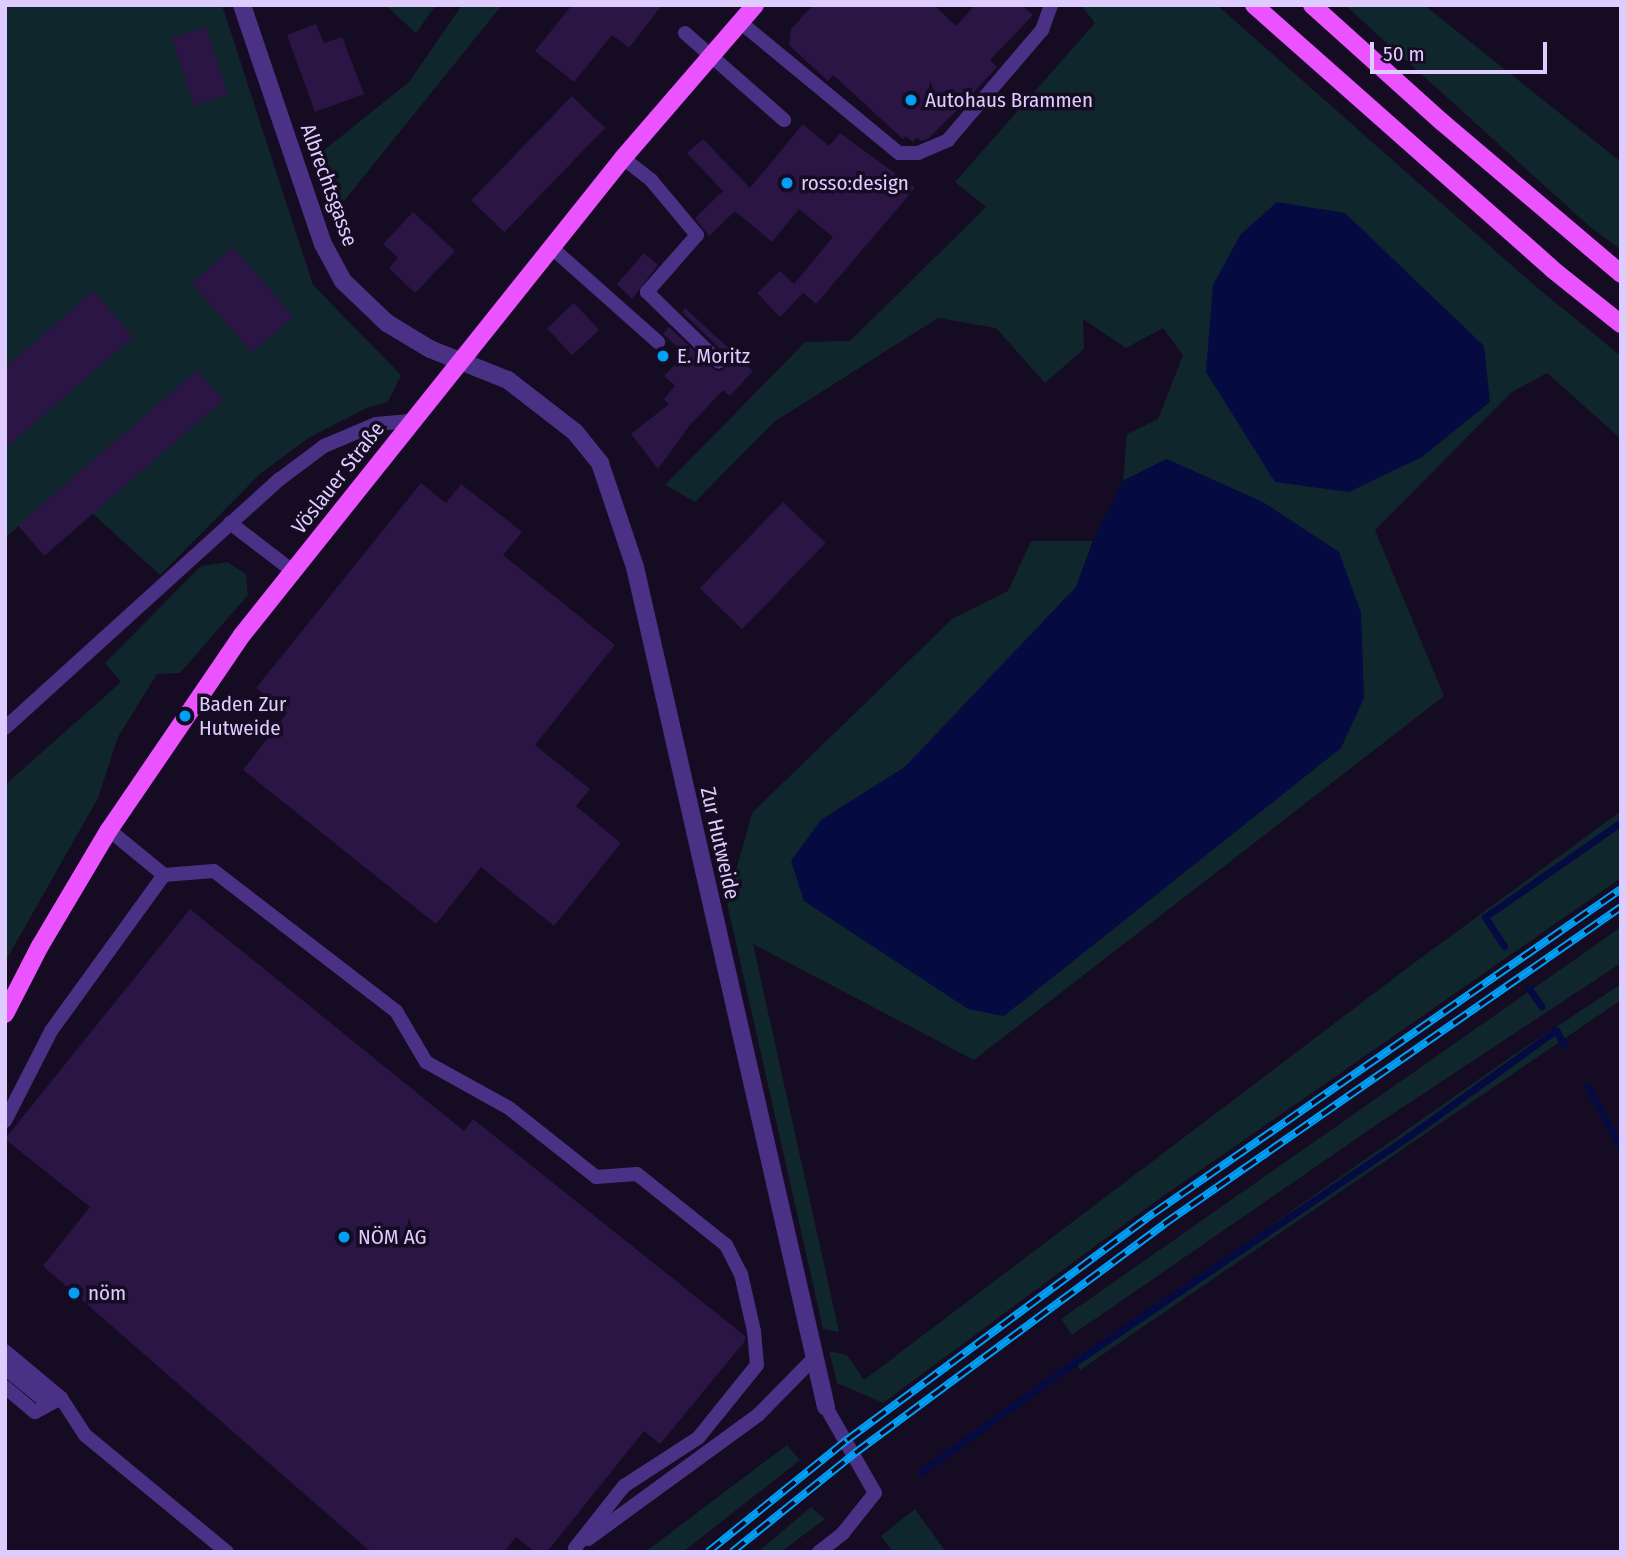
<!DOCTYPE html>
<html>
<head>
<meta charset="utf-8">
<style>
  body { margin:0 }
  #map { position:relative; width:1626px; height:1557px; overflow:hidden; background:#150b22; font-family:"Fira Sans Condensed",sans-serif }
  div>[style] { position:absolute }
  .green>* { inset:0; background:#0e262c }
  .water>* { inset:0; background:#050b41 }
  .stream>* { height:7px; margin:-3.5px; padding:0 3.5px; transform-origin:3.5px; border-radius:3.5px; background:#050b41 }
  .building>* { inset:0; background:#2b1545; transform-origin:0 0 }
  .lane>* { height:14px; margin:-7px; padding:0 7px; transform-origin:7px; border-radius:7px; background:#4a3185 }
  .street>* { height:18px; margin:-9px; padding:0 9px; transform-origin:9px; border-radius:9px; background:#4a3185 }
  .primary>* { height:18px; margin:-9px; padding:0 9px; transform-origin:9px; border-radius:9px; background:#ea53ff }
  .rail>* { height:8px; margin-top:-4px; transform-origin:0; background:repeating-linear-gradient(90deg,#150b22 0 16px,#00a0f7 0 32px); box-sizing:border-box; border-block:2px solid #00a0f7 }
  .dots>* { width:19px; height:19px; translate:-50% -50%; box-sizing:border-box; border:4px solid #150b22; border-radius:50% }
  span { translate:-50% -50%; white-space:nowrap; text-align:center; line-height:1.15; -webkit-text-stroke:7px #150b22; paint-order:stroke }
  .poi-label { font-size:21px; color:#dfccff }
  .left { translate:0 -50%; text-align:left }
  .street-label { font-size:21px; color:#dfccff }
  .frame { position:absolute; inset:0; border:7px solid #dfccff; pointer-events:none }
  .scale { position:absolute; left:1370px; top:42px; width:177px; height:32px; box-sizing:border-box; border:4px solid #dfccff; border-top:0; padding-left:9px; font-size:21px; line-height:24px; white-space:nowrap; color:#dfccff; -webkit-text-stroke:5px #150b22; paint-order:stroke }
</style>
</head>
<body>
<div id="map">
  <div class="green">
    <div style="clip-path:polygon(5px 5px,222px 5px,313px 285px,401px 375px,388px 402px,367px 408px,310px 437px,261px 473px,160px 575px,92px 513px,197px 371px,5px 538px)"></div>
    <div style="clip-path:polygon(385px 5px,436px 5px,416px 33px)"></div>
    <div style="clip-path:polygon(462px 5px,502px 5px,340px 206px,313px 159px,409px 82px)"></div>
    <div style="clip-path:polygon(1081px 5px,1217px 5px,1534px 285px,1621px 356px,1621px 439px,1547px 373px,1512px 392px,1375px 530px,1444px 696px,974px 1060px,753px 944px,839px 1332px,823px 1329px,727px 903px,752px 813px,952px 619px,1008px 591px,1031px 541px,1093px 541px,1076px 587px,905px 767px,821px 820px,968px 1009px,1167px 459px,1123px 481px,1127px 434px,1158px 419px,1183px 355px,1163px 328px,1126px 348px,1083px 319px,1084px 349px,1045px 383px,996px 328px,938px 318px,774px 422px,695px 502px,665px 485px,805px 342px,850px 341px,986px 207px,955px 182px,1095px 23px)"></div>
    <div style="clip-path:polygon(1345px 5px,1424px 5px,1621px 162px,1621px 250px,1589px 226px)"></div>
    <div style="clip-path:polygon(227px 562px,246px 574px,248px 595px,180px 673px,157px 674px,118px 737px,98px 798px,5px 962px,5px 785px,121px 682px,105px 663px,201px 566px)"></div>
    <div style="clip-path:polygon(1621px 811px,1621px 878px,1152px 1204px,883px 1403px,837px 1383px,829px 1351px,847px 1355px,864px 1380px,1410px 966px)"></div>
    <div style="clip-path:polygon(1621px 927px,1621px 963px,1382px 1121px,1072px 1335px,1061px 1319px)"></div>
    <div style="clip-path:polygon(1621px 984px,1621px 1000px,1080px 1370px,1076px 1363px,1509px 1058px)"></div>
    <div style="clip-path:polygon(787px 1445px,800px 1460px,683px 1552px,645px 1552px)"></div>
    <div style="clip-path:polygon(811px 1507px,825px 1519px,781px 1552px,758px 1552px)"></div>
    <div style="clip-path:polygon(915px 1509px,946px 1552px,893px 1552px,881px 1536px)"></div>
  </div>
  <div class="water">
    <div style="clip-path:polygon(1277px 202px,1345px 213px,1484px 346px,1490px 402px,1422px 457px,1349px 492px,1275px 482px,1206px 372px,1213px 285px,1241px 234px)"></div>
    <div style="clip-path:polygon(1167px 459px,1263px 502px,1339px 552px,1361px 612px,1364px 698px,1341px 748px,1004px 1016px,968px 1009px,804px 901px,791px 861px,821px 820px,905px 767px,1076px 587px,1093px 541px,1123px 481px)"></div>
  </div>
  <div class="stream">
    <div style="left:1504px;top:946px;width:35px;rotate:-123deg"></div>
    <div style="left:1485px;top:917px;width:166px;rotate:-34.9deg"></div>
    <div style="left:1529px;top:988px;width:22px;rotate:56deg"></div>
    <div style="left:1587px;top:1086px;width:70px;rotate:60.9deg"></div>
    <div style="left:921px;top:1472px;width:177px;rotate:-35.6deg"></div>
    <div style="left:1065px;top:1369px;width:410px;rotate:-34.1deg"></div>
    <div style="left:1405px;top:1139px;width:186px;rotate:-35.8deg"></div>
    <div style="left:1556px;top:1030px;width:17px;rotate:62deg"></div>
  </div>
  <div class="building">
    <div style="clip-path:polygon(572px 5px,662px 5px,629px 48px,612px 35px,574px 82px,535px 51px)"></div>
    <div style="clip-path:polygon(813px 5px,934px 5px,956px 26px,975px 5px,1022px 5px,1033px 15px,990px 60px,997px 67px,964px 103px,929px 138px,921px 141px,917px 137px,913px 142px,906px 136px,903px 139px,833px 75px,828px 81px,789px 45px,791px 29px)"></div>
    <div style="clip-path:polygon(316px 24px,324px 43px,342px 37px,364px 94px,315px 112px,287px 35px)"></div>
    <div style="left:206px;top:27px;width:71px;height:36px;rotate:72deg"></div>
    <div style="left:572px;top:96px;width:46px;height:145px;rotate:44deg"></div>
    <div style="clip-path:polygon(803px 124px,829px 146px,840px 133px,915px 188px,816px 304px,800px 290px,803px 293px,780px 317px,757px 293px,780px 271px,794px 284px,833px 237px,799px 209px,772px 242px,735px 211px,709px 236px,695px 218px,723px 191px,687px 153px,703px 139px,750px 188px)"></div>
    <div style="clip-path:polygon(413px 212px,455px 251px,415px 293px,389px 268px,398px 258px,383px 244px)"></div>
    <div style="left:233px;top:247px;width:92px;height:55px;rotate:49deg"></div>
    <div style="clip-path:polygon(644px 253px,658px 265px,632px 299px,617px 284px)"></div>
    <div style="clip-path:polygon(93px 291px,133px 337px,5px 449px,5px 368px)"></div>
    <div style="left:574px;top:303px;width:37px;height:37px;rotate:47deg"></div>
    <div style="clip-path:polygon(685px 308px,753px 371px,730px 396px,723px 390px,690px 425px,658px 469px,631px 434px,669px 404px,664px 399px,675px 386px,664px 376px,685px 354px,663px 334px,669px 327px,716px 371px,722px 371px,728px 364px,726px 355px,682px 312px)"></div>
    <div style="left:197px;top:370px;width:40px;height:237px;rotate:49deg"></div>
    <div style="clip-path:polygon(421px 483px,446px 503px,461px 484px,522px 532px,503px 555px,615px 645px,535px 745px,590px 789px,576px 806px,621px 843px,554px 926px,481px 867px,436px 924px,243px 770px,287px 713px,256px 688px)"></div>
    <div style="left:783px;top:502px;width:59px;height:120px;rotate:44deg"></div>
    <div style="clip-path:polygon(190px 909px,464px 1131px,473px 1119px,745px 1336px,745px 1341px,660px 1444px,644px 1431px,547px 1552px,535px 1552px,516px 1537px,504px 1552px,371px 1552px,43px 1266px,90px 1207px,5px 1139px)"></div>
  </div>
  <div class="lane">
    <div style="left:740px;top:22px;width:206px;rotate:39.5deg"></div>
    <div style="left:899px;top:153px;width:19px"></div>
    <div style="left:918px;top:153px;width:33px;rotate:-23deg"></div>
    <div style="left:948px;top:140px;width:145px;rotate:-49.5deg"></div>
    <div style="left:1042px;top:30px;width:27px;rotate:-70deg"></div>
    <div style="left:685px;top:33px;width:132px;rotate:41.3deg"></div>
    <div style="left:623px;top:158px;width:36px;rotate:38deg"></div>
    <div style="left:651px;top:180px;width:72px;rotate:50.1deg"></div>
    <div style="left:697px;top:235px;width:76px;rotate:131.3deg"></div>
    <div style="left:647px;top:292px;width:100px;rotate:44.2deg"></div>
    <div style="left:552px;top:248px;width:142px;rotate:41.6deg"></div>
    <div style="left:230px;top:523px;width:81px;rotate:37.4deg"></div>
    <div style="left:5px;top:728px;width:371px;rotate:-42.2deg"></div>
    <div style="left:280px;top:479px;width:55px;rotate:-36.9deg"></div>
    <div style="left:324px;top:446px;width:56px;rotate:-22.9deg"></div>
    <div style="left:376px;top:424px;width:37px;rotate:-5deg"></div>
    <div style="left:164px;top:875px;width:50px;rotate:-4.6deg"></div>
    <div style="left:214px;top:871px;width:230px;rotate:37.6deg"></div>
    <div style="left:396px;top:1011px;width:59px;rotate:59.5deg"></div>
    <div style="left:426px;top:1062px;width:95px;rotate:29deg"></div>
    <div style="left:509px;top:1108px;width:111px;rotate:38.4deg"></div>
    <div style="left:596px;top:1177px;width:41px;rotate:-4.2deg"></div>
    <div style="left:637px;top:1174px;width:114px;rotate:38.6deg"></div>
    <div style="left:726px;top:1245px;width:33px;rotate:63deg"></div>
    <div style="left:741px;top:1274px;width:58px;rotate:77.2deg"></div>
    <div style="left:754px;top:1331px;width:34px;rotate:85deg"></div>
    <div style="left:757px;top:1365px;width:94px;rotate:128.9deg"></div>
    <div style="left:698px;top:1438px;width:88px;rotate:147deg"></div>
    <div style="left:624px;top:1486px;width:79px;rotate:128.3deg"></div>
    <div style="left:5px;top:1121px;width:101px;rotate:-62.9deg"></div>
    <div style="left:51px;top:1031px;width:193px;rotate:-54.1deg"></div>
    <div style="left:164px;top:875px;width:71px;rotate:-140.7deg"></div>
    <div style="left:5px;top:1351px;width:73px;rotate:40deg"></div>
    <div style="left:61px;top:1398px;width:44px;rotate:57deg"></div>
    <div style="left:85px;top:1435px;width:184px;rotate:39.5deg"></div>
    <div style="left:5px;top:1368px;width:44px;rotate:39.5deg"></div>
    <div style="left:39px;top:1396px;width:20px;rotate:6deg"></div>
    <div style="left:5px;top:1387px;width:39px;rotate:40deg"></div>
    <div style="left:35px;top:1412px;width:30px;rotate:-28deg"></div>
    <div style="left:588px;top:1539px;width:210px;rotate:-36.1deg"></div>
    <div style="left:758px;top:1415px;width:83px;rotate:-45.5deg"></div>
    <div style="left:819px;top:1552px;width:31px;rotate:-38deg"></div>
    <div style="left:843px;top:1533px;width:51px;rotate:-51.3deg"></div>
    <div style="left:875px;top:1493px;width:99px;rotate:-119.7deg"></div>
  </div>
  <div class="street">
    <div style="left:242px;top:5px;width:252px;rotate:71.3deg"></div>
    <div style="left:323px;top:244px;width:42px;rotate:61.6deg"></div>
    <div style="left:343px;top:281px;width:61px;rotate:43.7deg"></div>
    <div style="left:387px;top:323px;width:50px;rotate:31.2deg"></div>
    <div style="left:430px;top:349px;width:84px;rotate:21.7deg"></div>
    <div style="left:508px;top:380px;width:85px;rotate:37.8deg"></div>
    <div style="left:575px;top:432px;width:40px;rotate:51deg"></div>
    <div style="left:600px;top:463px;width:110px;rotate:71.4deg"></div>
    <div style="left:635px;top:567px;width:861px;rotate:77.19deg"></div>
  </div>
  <div class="primary">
    <div style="left:1254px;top:5px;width:398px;rotate:41.5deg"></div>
    <div style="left:1552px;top:269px;width:88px;rotate:38.6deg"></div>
    <div style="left:1312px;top:5px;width:175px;rotate:42deg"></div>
    <div style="left:1442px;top:122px;width:235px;rotate:40.3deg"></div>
    <div style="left:5px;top:1014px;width:76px;rotate:-62.8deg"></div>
    <div style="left:40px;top:946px;width:135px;rotate:-59.3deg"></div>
    <div style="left:109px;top:830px;width:236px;rotate:-55.7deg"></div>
    <div style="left:242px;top:635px;width:610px;rotate:-51.38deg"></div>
    <div style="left:623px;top:158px;width:202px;rotate:-49.2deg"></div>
  </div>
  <div class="rail">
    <div style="left:708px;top:1552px;width:179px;rotate:-38.9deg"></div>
    <div style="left:847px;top:1440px;width:382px;rotate:-36.5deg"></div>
    <div style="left:1154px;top:1213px;width:568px;rotate:-34.75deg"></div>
    <div style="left:732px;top:1552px;width:158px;rotate:-38.8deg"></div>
    <div style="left:855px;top:1453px;width:385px;rotate:-36.5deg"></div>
    <div style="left:1164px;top:1224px;width:556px;rotate:-34.75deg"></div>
  </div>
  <div class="dots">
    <div style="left:911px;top:100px;background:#00a0f7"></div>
    <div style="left:787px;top:183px;background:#00a0f7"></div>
    <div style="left:663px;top:356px;background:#00a0f7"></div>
    <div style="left:185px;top:716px;background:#00a0f7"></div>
    <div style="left:344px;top:1237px;background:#00a0f7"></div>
    <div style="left:74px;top:1293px;background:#00a0f7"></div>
  </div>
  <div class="poi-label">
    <span class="left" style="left:925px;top:100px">Autohaus Brammen</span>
    <span class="left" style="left:801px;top:183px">rosso:design</span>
    <span class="left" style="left:677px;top:356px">E. Moritz</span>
    <span class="left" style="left:199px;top:716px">Baden Zur<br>Hutweide</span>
    <span class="left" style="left:358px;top:1237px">NÖM AG</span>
    <span class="left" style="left:88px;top:1293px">nöm</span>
  </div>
  <div class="street-label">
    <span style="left:329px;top:185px;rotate:70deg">Albrechtsgasse</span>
    <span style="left:338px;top:478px;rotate:-52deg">Vöslauer Straße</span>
    <span style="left:720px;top:843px;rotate:77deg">Zur Hutweide</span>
  </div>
  <div class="frame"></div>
  <div class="scale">50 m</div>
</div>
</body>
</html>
